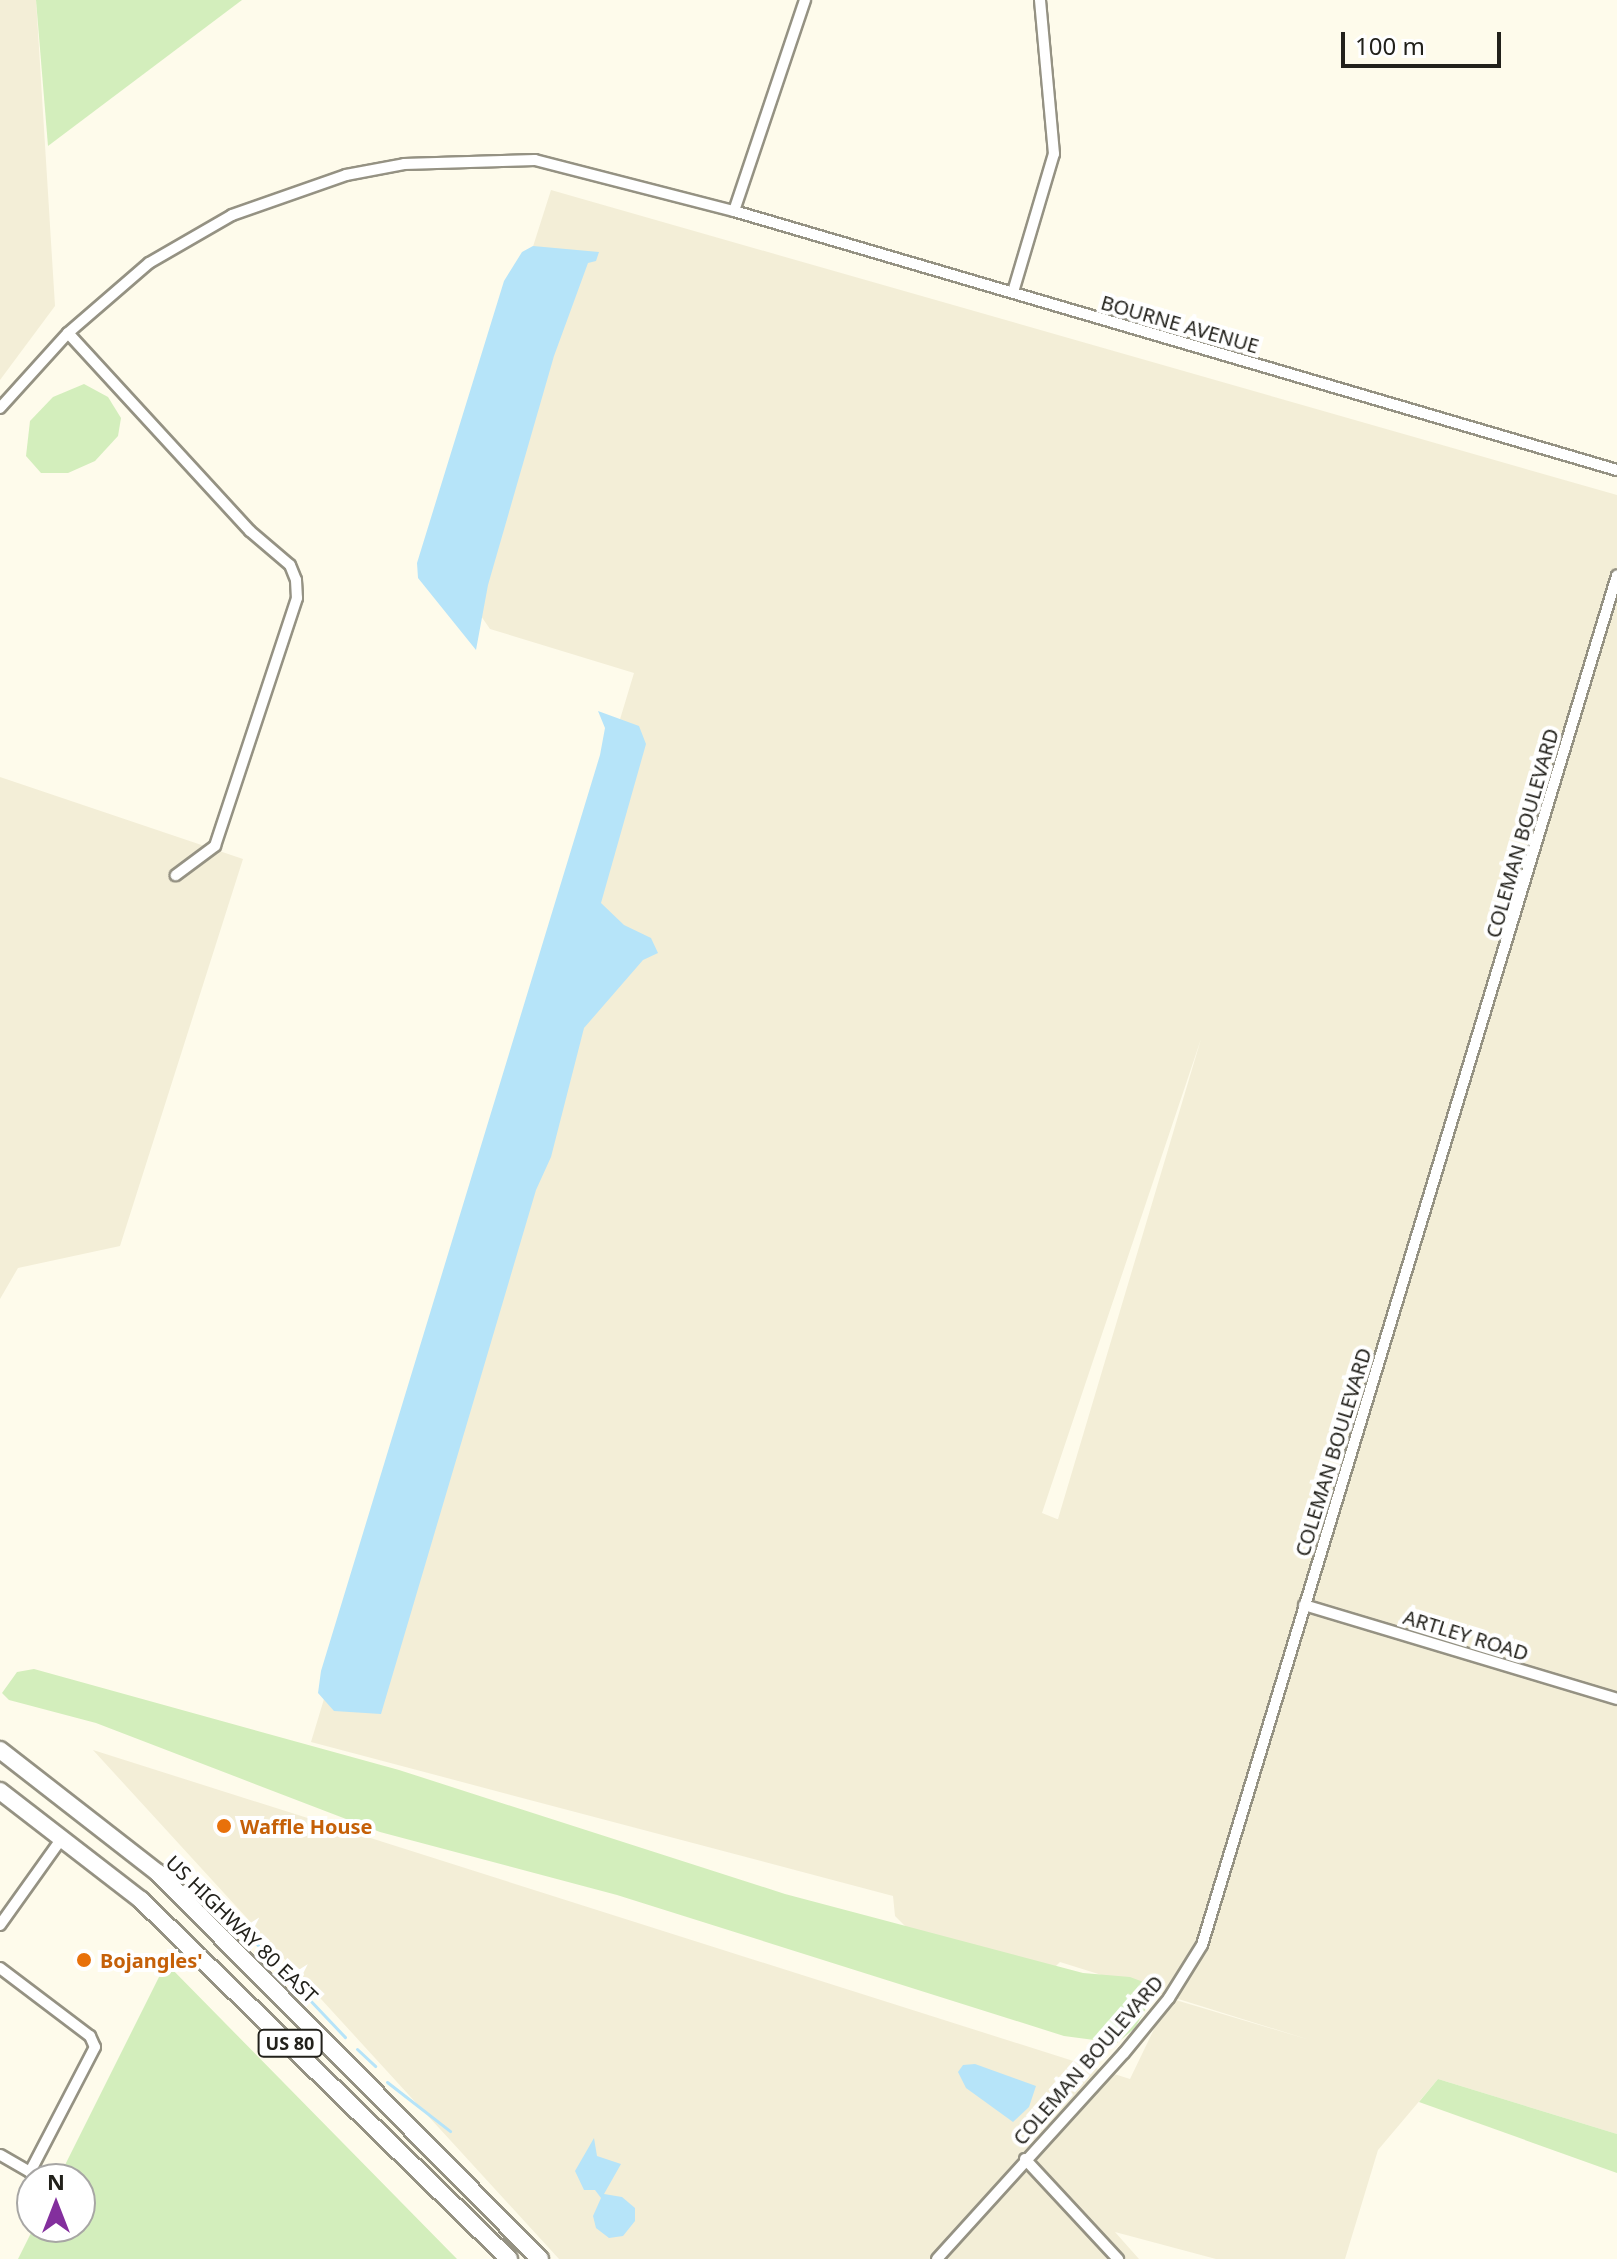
<!DOCTYPE html>
<html>
<head>
<meta charset="utf-8">
<style>
  body { margin:0 }
  #map { position:relative; width:1617px; height:2259px; overflow:hidden; background:#fefbeb; font-family:"Noto Sans",sans-serif }
  div>[style] { position:absolute }
  .built>* { inset:0; background:#f3eed7 }
  .green>* { inset:0; background:#d3eebc }
  .water>* { inset:0; background:#b6e4f9 }
  .stream>* { height:3px; margin:-1.5px; padding:0 1.5px; transform-origin:1.5px; border-radius:1.5px; background:#b6e4f9 }
  .roads { filter:drop-shadow(2px 0 #959283) drop-shadow(-2px 0 #959283) drop-shadow(0 2px #959283) drop-shadow(0 -2px #959283) }
  .street>* { height:10px; margin:-5px; padding:0 5px; transform-origin:5px; border-radius:5px; background:#fff }
  .primary>* { height:16px; margin:-8px; padding:0 8px; transform-origin:8px; border-radius:8px; background:#fff }
  .dots>* { width:22px; height:22px; translate:-50% -50%; box-sizing:border-box; border:4px solid #fff; border-radius:50% }
  span { translate:-50% -50%; white-space:nowrap; text-align:center; line-height:1.15; -webkit-text-stroke:8px #fff; paint-order:stroke }
  .shield-label span { padding:2px 6px; background:#fff; border:2px solid; border-radius:6px; -webkit-text-stroke-width:0 }
  .shield-label { font-size:18px; color:#22211b; font-weight:700 }
  .street-label { font-size:20px; color:#22211b }
  .food-label { font-size:20px; color:#c56008; font-weight:700 }
  .left { translate:0 -50%; text-align:left }
  .north { position:absolute; left:16px; top:2163px; width:80px; height:80px; box-sizing:border-box; background:#fff; border:2px solid #a7a6a4; border-radius:50%; rotate:0deg; font-size:22px; font-weight:700; line-height:32px; text-align:center; color:#22211b }
  .north::after { content:''; display:block; margin:auto; width:28px; height:36px; background:#832f9d; clip-path:polygon(50% 0,100% 100%,50% 72%,0 100%) }
  .scale { position:absolute; left:1341px; top:32px; width:160px; height:36px; box-sizing:border-box; border:4px solid #22211b; border-top:0; padding-left:10px; font-size:24px; line-height:28px; white-space:nowrap; color:#22211b; -webkit-text-stroke:6px #fff; paint-order:stroke }
</style>
</head>
<body>
<div id="map">
  <div class="built">
    <div style="clip-path:polygon(0 0,36px 0,55px 306px,0 380px)"></div>
    <div style="clip-path:polygon(evenodd,551px 190px,1617px 495px,1617px 2134px,1438px 2079px,1378px 2150px,1345px 2259px,1216px 2259px,1115px 2232px,1139px 2259px,559px 2259px,93px 1750px,1130px 2079px,1169px 1998px,1310px 2040px,1060px 1962px,1052px 1970px,912px 1933px,895px 1916px,893px 1896px,311px 1742px,634px 673px,490px 629px,436px 551px,551px 190px,1201px 1039px,1058px 1519px,1057px 1519px,1042px 1513px,1201px 1039px)"></div>
    <div style="clip-path:polygon(0 777px,243px 859px,120px 1246px,18px 1268px,0 1299px)"></div>
  </div>
  <div class="green">
    <div style="clip-path:polygon(36px 0,242px 0,48px 146px)"></div>
    <div style="clip-path:polygon(84px 384px,108px 397px,121px 418px,118px 436px,95px 461px,68px 473px,41px 473px,26px 456px,30px 421px,53px 397px)"></div>
    <div style="clip-path:polygon(34px 1669px,399px 1770px,785px 1894px,1083px 1973px,1130px 1977px,1146px 1983px,1150px 2001px,1135px 2028px,1117px 2043px,1064px 2036px,617px 1895px,380px 1832px,96px 1723px,9px 1700px,2px 1693px,17px 1672px)"></div>
    <div style="clip-path:polygon(166px 1963px,457px 2259px,18px 2259px,34px 2227px,80px 2227px,80px 2179px,58px 2179px)"></div>
    <div style="clip-path:polygon(1438px 2079px,1617px 2134px,1617px 2173px,1419px 2102px)"></div>
  </div>
  <div class="water">
    <div style="clip-path:polygon(533px 246px,599px 252px,596px 261px,588px 263px,554px 356px,488px 585px,476px 650px,418px 578px,417px 563px,504px 281px,522px 252px)"></div>
    <div style="clip-path:polygon(598px 711px,639px 726px,646px 744px,601px 903px,624px 925px,651px 938px,658px 953px,643px 960px,584px 1028px,551px 1157px,536px 1190px,381px 1714px,334px 1711px,318px 1693px,321px 1671px,600px 755px,605px 728px)"></div>
    <div style="clip-path:polygon(975px 2064px,1036px 2086px,1029px 2107px,1013px 2122px,966px 2088px,958px 2072px,963px 2065px)"></div>
    <div style="clip-path:polygon(594px 2138px,597px 2156px,621px 2164px,604px 2194px,622px 2197px,635px 2208px,635px 2221px,623px 2236px,609px 2238px,596px 2228px,593px 2216px,601px 2198px,595px 2190px,584px 2190px,575px 2171px)"></div>
  </div>
  <div class="stream">
    <div style="left:250px;top:1937px;width:138px;rotate:46.5deg"></div>
    <div style="left:357px;top:2049px;width:25px;rotate:43deg"></div>
    <div style="left:387px;top:2082px;width:80px;rotate:37.9deg"></div>
  </div>
  <div class="roads">
    <div class="street">
      <div style="left:734px;top:211px;width:920px;rotate:16.35deg"></div>
      <div style="left:1013px;top:292px;width:144px;rotate:-73.5deg"></div>
      <div style="left:1054px;top:154px;width:155px;rotate:-95.2deg"></div>
      <div style="left:68px;top:333px;width:269px;rotate:47.4deg"></div>
      <div style="left:250px;top:531px;width:52px;rotate:40.4deg"></div>
      <div style="left:290px;top:565px;width:16px;rotate:68deg"></div>
      <div style="left:296px;top:580px;width:18px;rotate:87deg"></div>
      <div style="left:297px;top:598px;width:261px;rotate:108.3deg"></div>
      <div style="left:215px;top:846px;width:49px;rotate:143.4deg"></div>
      <div style="left:0;top:408px;width:101px;rotate:-47.8deg"></div>
      <div style="left:68px;top:333px;width:107px;rotate:-40.8deg"></div>
      <div style="left:149px;top:263px;width:96px;rotate:-30deg"></div>
      <div style="left:232px;top:215px;width:121px;rotate:-19.3deg"></div>
      <div style="left:346px;top:175px;width:59px;rotate:-10.7deg"></div>
      <div style="left:404px;top:164px;width:131px;rotate:-1.7deg"></div>
      <div style="left:535px;top:160px;width:205px;rotate:14.4deg"></div>
      <div style="left:734px;top:211px;width:223px;rotate:-71.4deg"></div>
      <div style="left:1304px;top:1605px;width:327px;rotate:16.7deg"></div>
      <div style="left:0;top:1925px;width:107px;rotate:-54.5deg"></div>
      <div style="left:0;top:1968px;width:113px;rotate:37.1deg"></div>
      <div style="left:90px;top:2036px;width:12px;rotate:66deg"></div>
      <div style="left:95px;top:2047px;width:141px;rotate:117.5deg"></div>
      <div style="left:30px;top:2172px;width:34px;rotate:-150deg"></div>
      <div style="left:1025px;top:2159px;width:137px;rotate:47.1deg"></div>
      <div style="left:937px;top:2259px;width:278px;rotate:-47.8deg"></div>
      <div style="left:1124px;top:2053px;width:71px;rotate:-50.7deg"></div>
      <div style="left:1169px;top:1998px;width:62px;rotate:-58.1deg"></div>
      <div style="left:1202px;top:1945px;width:1431px;rotate:-73.14deg"></div>
    </div>
    <div class="primary">
      <div style="left:0;top:1750px;width:200px;rotate:37.9deg"></div>
      <div style="left:158px;top:1873px;width:543px;rotate:45.3deg"></div>
      <div style="left:0;top:1791px;width:178px;rotate:37.7deg"></div>
      <div style="left:141px;top:1900px;width:514px;rotate:44.29deg"></div>
    </div>
  </div>
  <div class="dots">
    <div style="left:224px;top:1826px;background:#e8710a"></div>
    <div style="left:84px;top:1960px;background:#e8710a"></div>
  </div>
  <div class="shield-label">
    <span style="left:290px;top:2043px">US 80</span>
  </div>
  <div class="street-label">
    <span style="left:1180px;top:324px;rotate:16deg">BOURNE AVENUE</span>
    <span style="left:1522px;top:833px;rotate:-74deg">COLEMAN BOULEVARD</span>
    <span style="left:1333px;top:1452px;rotate:-73deg">COLEMAN BOULEVARD</span>
    <span style="left:1466px;top:1635px;rotate:17deg">ARTLEY ROAD</span>
    <span style="left:242px;top:1929px;rotate:44deg">US HIGHWAY 80 EAST</span>
    <span style="left:1088px;top:2060px;rotate:-49deg">COLEMAN BOULEVARD</span>
  </div>
  <div class="food-label">
    <span class="left" style="left:240px;top:1826px">Waffle House</span>
    <span class="left" style="left:100px;top:1960px">Bojangles'</span>
  </div>
  <div class="north">N</div>
  <div class="scale">100 m</div>
</div>
</body>
</html>
